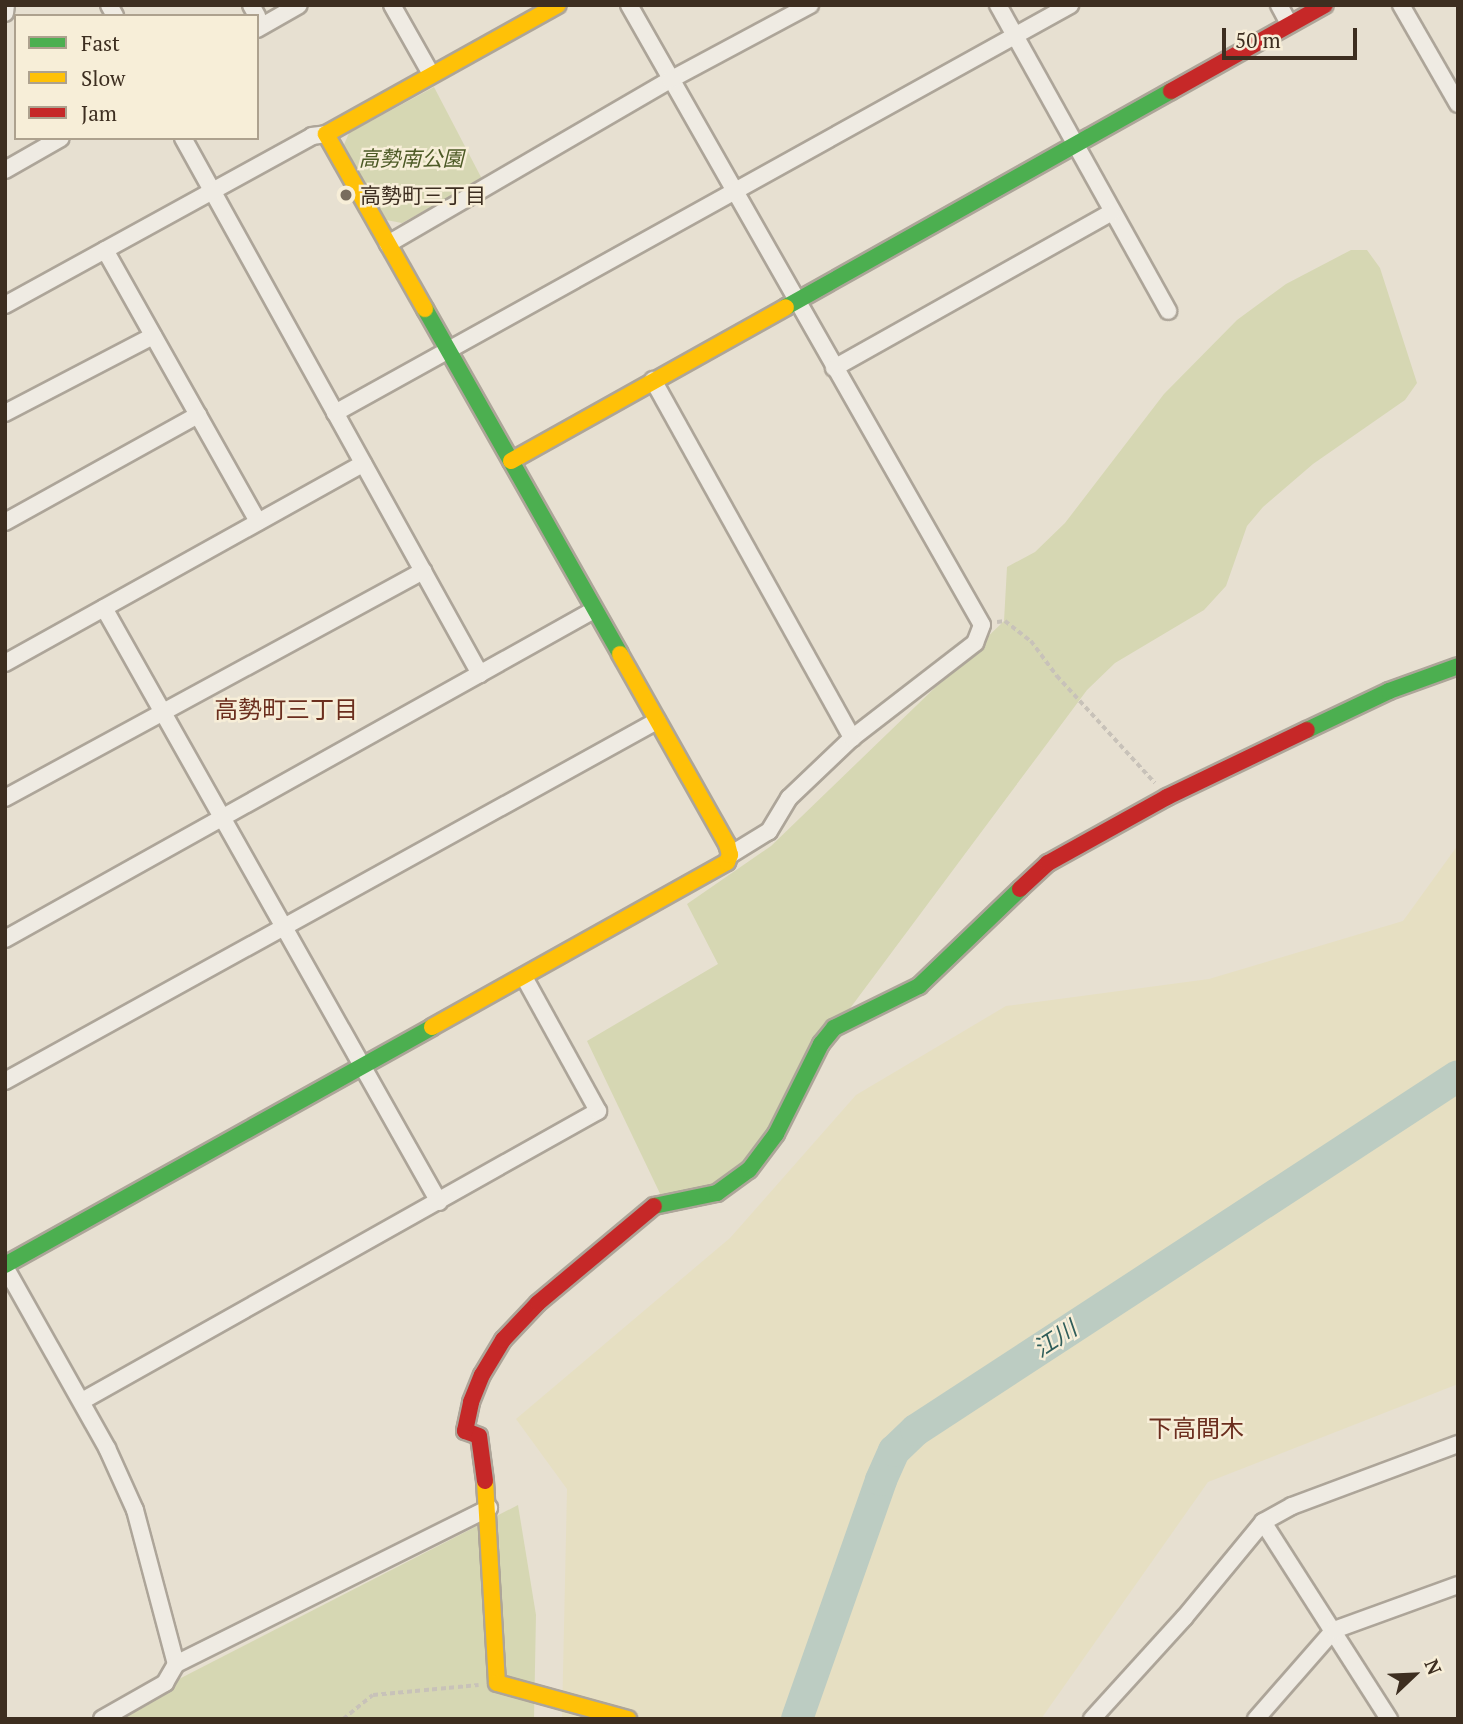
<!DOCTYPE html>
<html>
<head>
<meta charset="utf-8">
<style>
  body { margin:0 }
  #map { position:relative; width:1463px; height:1724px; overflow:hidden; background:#e7e0d1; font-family:"PT Serif","Noto Sans JP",serif }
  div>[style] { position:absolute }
  .farmland>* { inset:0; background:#e6dfc2 }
  .green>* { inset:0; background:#d6d7b3 }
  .river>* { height:32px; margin:-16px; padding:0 16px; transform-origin:16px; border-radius:16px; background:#bcccc2 }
  .path>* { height:3.5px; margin-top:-1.75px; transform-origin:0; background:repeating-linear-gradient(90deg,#c8c2b9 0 5px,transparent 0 8.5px) }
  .roads { filter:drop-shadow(2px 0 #ada599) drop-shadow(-2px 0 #ada599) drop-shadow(0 2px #ada599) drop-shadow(0 -2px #ada599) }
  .street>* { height:16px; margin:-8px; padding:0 8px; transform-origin:8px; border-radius:8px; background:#efebe3 }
  .fast>* { height:16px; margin:-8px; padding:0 8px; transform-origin:8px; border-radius:8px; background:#4caf50 }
  .slow>* { height:16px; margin:-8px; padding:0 8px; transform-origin:8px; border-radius:8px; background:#ffc107 }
  .jam>* { height:16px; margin:-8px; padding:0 8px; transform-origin:8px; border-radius:8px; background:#c62828 }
  .dots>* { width:19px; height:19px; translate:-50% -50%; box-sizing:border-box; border:4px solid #f7eed8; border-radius:50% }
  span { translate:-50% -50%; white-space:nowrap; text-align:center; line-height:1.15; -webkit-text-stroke:5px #f7eed8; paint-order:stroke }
  .park-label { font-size:21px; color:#4d5a26; font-style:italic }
  .poi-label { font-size:21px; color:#3d2e20 }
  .left { translate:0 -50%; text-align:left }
  .water-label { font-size:23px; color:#2f5d5a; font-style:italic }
  .quarter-label { font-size:24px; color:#6b2e1e }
  .frame { position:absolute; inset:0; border:7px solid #3d2e20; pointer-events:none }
  .legend { position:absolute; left:14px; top:14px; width:245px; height:126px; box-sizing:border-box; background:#f7eed8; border:2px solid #ada18e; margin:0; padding:9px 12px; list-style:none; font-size:21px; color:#3d2e20 }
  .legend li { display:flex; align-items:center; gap:14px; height:35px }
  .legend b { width:35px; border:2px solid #ada18e }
  .north { position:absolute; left:1379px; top:1640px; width:70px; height:70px; -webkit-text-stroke:5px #f7eed8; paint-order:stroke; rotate:67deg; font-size:19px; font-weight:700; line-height:28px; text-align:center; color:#3d2e20 }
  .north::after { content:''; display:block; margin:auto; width:24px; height:32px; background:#3d2e20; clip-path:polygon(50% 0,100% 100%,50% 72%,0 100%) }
  .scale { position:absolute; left:1222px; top:28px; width:135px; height:32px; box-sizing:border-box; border:4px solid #3d2e20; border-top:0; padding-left:9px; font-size:21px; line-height:24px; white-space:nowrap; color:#3d2e20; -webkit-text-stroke:5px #f7eed8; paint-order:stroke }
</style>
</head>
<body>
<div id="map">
  <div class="farmland">
    <div style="clip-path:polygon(1458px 845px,1458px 1384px,1208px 1482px,1041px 1719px,562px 1719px,567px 1489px,516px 1419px,730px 1238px,856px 1095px,1006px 1006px,1209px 979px,1403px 921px)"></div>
  </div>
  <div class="green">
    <div style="clip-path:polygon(434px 87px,482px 179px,402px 223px,386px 220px,343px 147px,349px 133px)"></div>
    <div style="clip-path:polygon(1351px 250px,1367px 250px,1380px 268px,1417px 383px,1405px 400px,1313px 464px,1263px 507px,1247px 526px,1226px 586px,1204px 610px,1115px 663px,1087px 690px,851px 1007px,749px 1170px,665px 1204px,587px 1041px,718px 964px,687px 904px,771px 846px,1004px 621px,1007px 567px,1035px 552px,1065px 523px,1164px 394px,1237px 320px,1286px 284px)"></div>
    <div style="clip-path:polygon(518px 1505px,536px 1615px,534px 1719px,101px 1719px)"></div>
  </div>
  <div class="river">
    <div style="left:797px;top:1719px;width:253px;rotate:-70.6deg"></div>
    <div style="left:881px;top:1480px;width:32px;rotate:-66deg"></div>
    <div style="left:894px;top:1451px;width:30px;rotate:-44deg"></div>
    <div style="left:916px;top:1430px;width:647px;rotate:-33.15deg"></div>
  </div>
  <div class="path">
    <div style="left:997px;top:622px;width:8px;rotate:-7deg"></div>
    <div style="left:1005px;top:621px;width:33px;rotate:38deg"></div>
    <div style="left:1031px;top:641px;width:44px;rotate:53.4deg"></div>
    <div style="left:1057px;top:676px;width:145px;rotate:47.5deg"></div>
    <div style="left:343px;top:1719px;width:38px;rotate:-39deg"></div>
    <div style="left:373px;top:1695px;width:106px;rotate:-5.4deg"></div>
  </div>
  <div class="roads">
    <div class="street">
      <div style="left:109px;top:5px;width:13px;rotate:61deg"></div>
      <div style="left:251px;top:5px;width:13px;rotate:61deg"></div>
      <div style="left:392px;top:5px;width:79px;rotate:60.5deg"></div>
      <div style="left:629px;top:5px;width:713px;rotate:60.34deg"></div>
      <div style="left:982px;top:625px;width:19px;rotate:111deg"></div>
      <div style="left:975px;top:643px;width:155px;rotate:142.3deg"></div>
      <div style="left:852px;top:738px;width:87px;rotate:136.4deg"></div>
      <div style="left:789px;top:798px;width:39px;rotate:121deg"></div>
      <div style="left:769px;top:831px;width:46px;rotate:148.4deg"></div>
      <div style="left:998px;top:5px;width:350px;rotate:60.9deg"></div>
      <div style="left:1279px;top:5px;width:21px;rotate:62deg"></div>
      <div style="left:1401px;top:5px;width:114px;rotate:60.1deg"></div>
      <div style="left:5px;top:13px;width:8px;rotate:-83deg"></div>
      <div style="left:257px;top:29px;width:48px;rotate:-29.7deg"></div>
      <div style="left:183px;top:138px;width:613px;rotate:61.01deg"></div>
      <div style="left:5px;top:170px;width:64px;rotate:-29.7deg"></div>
      <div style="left:388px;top:244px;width:326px;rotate:-30.2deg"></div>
      <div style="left:670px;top:80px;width:159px;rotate:-28.2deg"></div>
      <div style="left:105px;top:250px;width:312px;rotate:60.6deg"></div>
      <div style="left:5px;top:305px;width:350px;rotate:-28.8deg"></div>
      <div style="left:312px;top:136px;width:14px;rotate:-8deg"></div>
      <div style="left:834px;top:368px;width:319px;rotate:-29.3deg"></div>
      <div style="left:653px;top:380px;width:410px;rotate:60.9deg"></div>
      <div style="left:5px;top:413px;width:167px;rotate:-27.5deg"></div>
      <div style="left:335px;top:413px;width:841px;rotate:-29.03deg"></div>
      <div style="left:5px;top:522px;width:221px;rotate:-29deg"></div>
      <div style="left:104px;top:608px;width:682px;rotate:60.58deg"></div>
      <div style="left:5px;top:663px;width:410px;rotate:-29.1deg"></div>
      <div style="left:5px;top:798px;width:476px;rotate:-28.5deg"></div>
      <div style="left:5px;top:939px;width:675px;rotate:-29.19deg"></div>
      <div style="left:5px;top:1081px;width:745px;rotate:-28.91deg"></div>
      <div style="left:5px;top:1267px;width:208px;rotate:60.6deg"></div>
      <div style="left:107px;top:1448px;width:68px;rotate:65.7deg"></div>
      <div style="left:135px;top:1510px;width:159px;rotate:75.1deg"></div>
      <div style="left:82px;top:1401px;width:592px;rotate:-29.34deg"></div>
      <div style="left:598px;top:1111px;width:153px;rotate:-118.9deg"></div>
      <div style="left:1263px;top:1522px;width:234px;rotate:57.4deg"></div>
      <div style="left:102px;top:1719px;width:73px;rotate:-29.7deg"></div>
      <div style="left:165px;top:1683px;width:22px;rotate:-60deg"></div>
      <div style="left:176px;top:1664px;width:350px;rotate:-26.5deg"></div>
      <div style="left:1092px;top:1719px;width:137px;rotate:-47.7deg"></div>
      <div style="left:1184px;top:1618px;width:124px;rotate:-50.5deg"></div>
      <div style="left:1263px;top:1522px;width:33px;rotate:-29deg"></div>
      <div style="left:1292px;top:1506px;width:177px;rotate:-20.5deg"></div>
      <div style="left:1256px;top:1719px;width:118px;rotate:-48.8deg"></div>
      <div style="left:1334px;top:1630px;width:132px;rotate:-19.9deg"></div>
    </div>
    <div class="fast">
      <div style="left:786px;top:307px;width:441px;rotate:-29.3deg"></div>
      <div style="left:425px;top:309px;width:396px;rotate:60.5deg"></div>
      <div style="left:1307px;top:730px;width:91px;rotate:-25.4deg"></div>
      <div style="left:1389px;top:691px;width:73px;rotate:-19.9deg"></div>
      <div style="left:654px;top:1206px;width:64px;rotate:-11.7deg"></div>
      <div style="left:717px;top:1193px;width:39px;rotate:-36deg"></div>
      <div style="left:749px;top:1170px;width:45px;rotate:-53.1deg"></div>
      <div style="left:776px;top:1134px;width:101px;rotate:-63.4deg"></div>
      <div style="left:821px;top:1044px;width:21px;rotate:-51deg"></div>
      <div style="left:834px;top:1028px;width:95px;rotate:-26.3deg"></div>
      <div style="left:919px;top:986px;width:140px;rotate:-43.8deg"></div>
      <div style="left:5px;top:1265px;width:489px;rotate:-29.1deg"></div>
    </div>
    <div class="slow">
      <div style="left:425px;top:309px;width:201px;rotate:-119.5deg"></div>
      <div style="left:326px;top:134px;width:265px;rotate:-29.1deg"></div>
      <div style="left:511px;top:461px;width:315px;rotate:-29.2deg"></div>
      <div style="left:432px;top:1027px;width:338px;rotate:-29.2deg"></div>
      <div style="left:727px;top:862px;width:8px;rotate:-67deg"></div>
      <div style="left:730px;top:855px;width:11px;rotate:-105deg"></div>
      <div style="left:727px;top:844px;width:218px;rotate:-119.4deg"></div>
      <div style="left:485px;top:1481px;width:202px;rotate:86.6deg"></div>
      <div style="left:497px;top:1683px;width:136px;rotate:15.4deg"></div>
    </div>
    <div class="jam">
      <div style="left:1171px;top:91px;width:176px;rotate:-29.2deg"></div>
      <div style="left:1020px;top:889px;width:38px;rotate:-43deg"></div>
      <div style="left:1048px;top:863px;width:136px;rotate:-29deg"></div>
      <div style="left:1167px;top:797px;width:155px;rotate:-25.6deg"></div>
      <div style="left:485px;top:1481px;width:45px;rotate:-97.6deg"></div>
      <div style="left:479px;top:1436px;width:15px;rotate:-160deg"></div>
      <div style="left:465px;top:1431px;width:30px;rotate:-78deg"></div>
      <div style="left:471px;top:1402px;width:29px;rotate:-68deg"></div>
      <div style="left:482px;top:1375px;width:41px;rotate:-59deg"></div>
      <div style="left:503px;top:1340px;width:51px;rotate:-46.6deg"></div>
      <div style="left:538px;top:1303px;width:151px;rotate:-39.9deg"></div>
    </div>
  </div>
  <div class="dots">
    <div style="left:346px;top:195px;background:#786c5e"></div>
  </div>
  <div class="park-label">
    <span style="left:411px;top:158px">高勢南公園</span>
  </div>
  <div class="poi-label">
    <span class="left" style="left:360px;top:195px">高勢町三丁目</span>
  </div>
  <div class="water-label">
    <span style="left:1055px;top:1339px;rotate:-33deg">江川</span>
  </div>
  <div class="quarter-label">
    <span style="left:286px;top:710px">高勢町三丁目</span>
    <span style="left:1196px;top:1429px">下高間木</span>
  </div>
  <div class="frame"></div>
  <ul class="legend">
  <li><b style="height:9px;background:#4caf50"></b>Fast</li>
  <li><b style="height:9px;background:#ffc107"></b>Slow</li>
  <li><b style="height:9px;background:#c62828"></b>Jam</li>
  </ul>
  <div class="north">N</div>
  <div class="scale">50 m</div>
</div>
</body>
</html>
